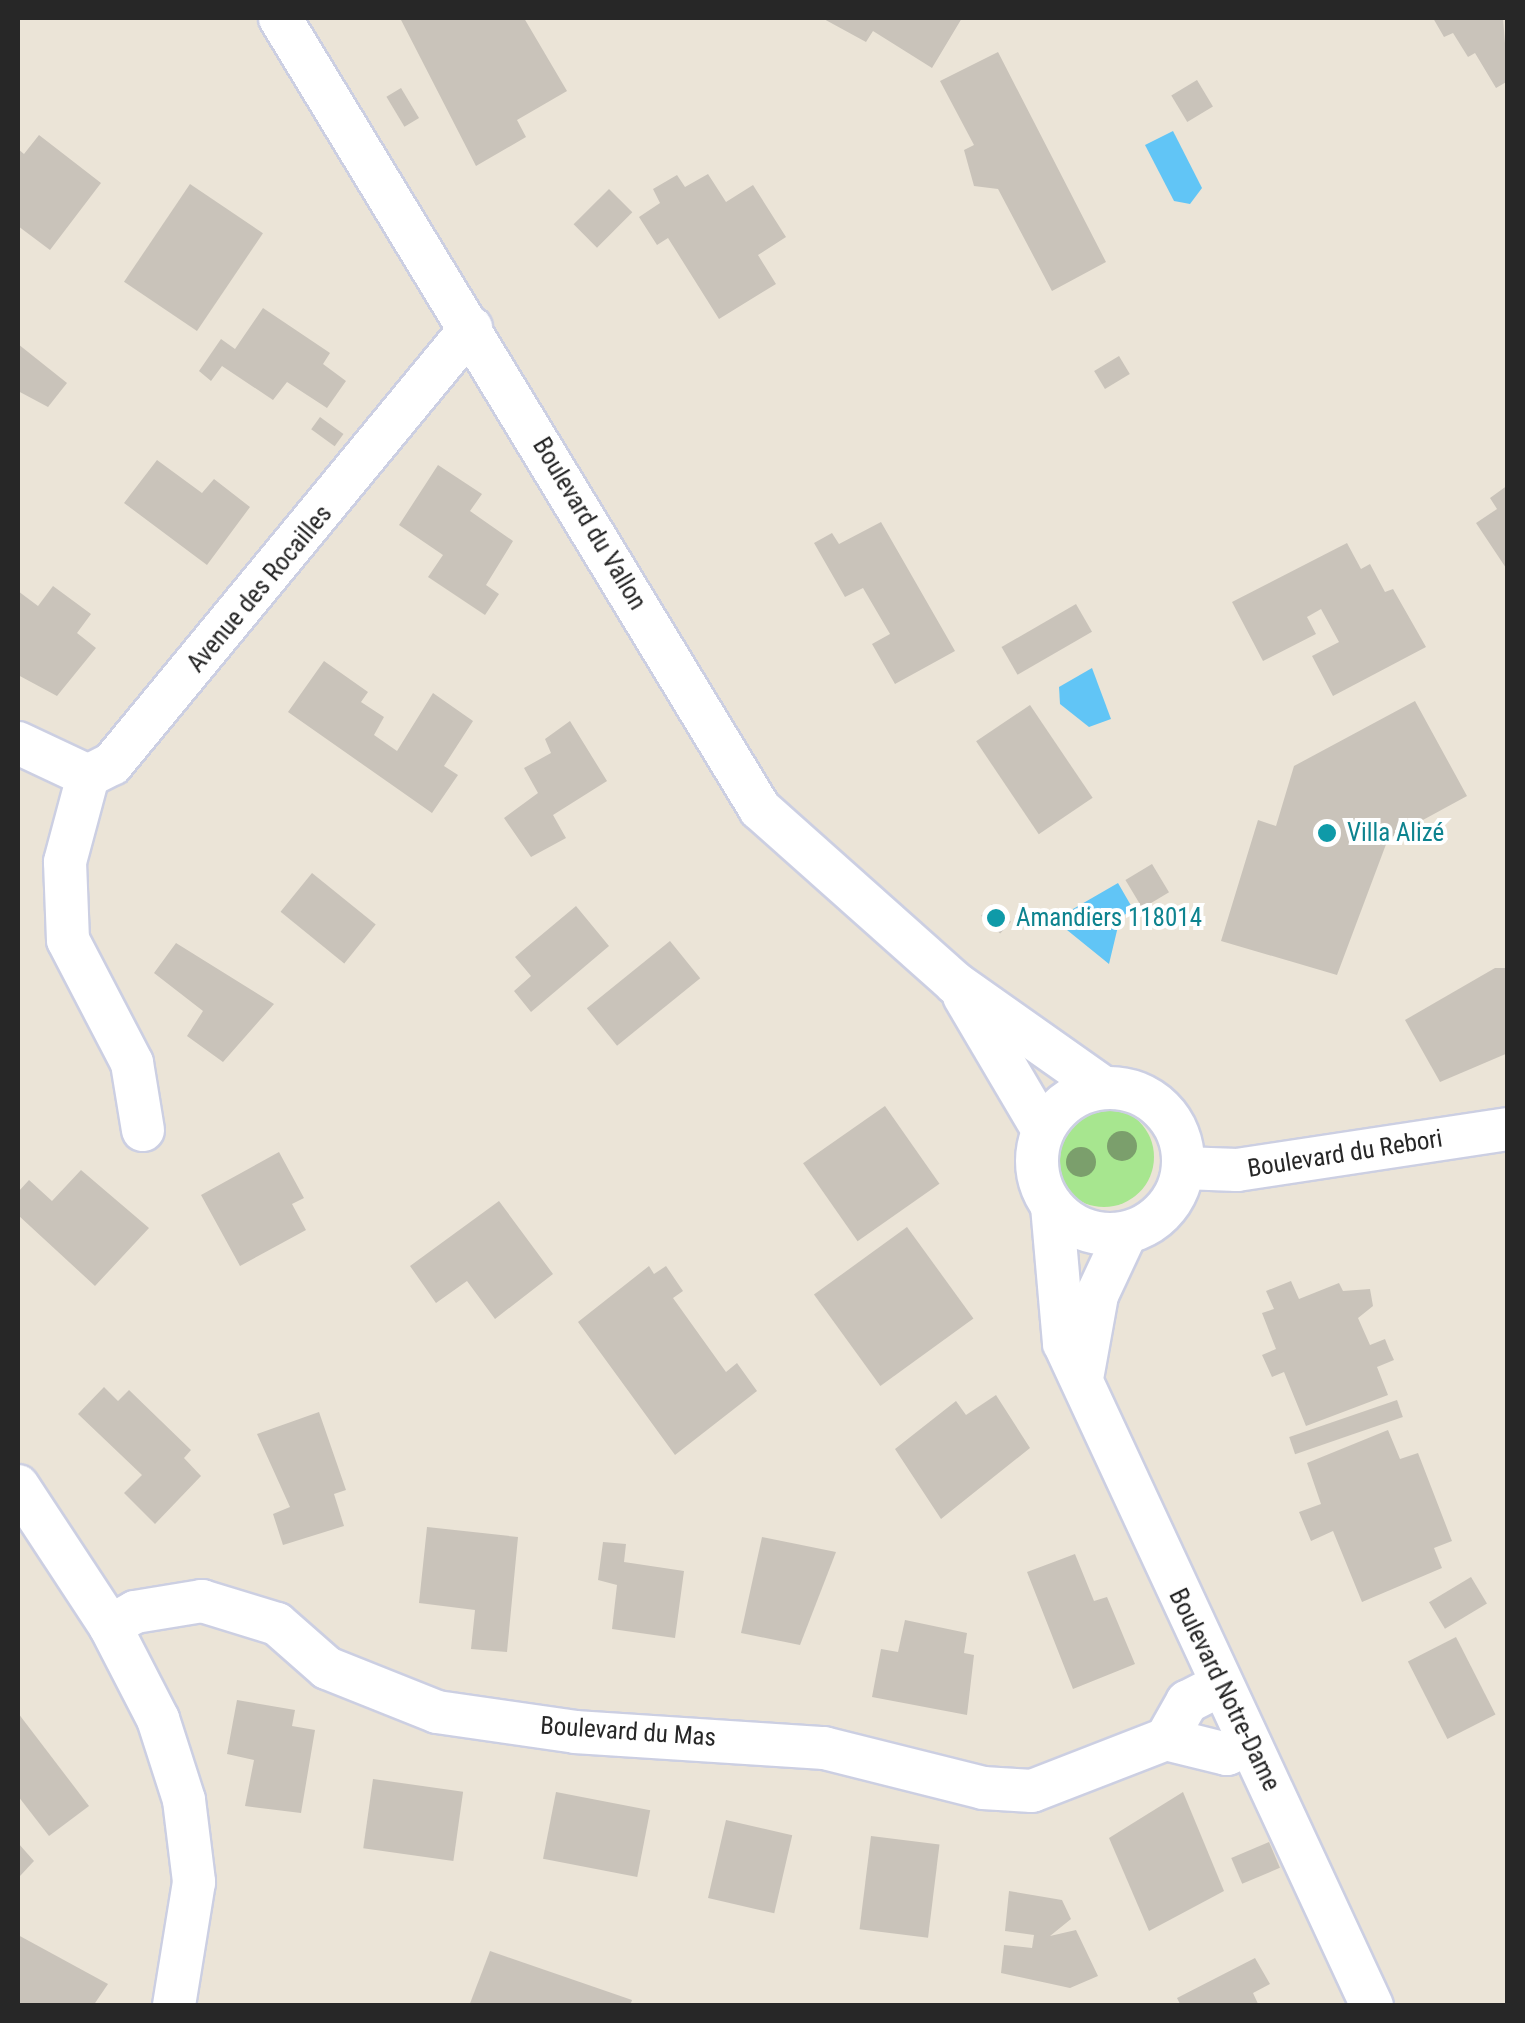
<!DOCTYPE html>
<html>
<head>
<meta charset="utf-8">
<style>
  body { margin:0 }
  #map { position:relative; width:1525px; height:2023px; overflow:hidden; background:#ebe4d7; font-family:"Roboto Condensed",sans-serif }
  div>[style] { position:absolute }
  .green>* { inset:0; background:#a7e68f }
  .round { border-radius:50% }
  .water>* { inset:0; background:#61c5f6 }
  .building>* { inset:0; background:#c9c3ba; transform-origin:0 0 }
  .roads { filter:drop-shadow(2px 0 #cccfe2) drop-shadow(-2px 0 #cccfe2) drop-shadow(0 2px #cccfe2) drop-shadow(0 -2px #cccfe2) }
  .minor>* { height:42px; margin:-21px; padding:0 21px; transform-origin:21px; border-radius:21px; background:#fff }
  .minor>.ring { margin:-21px; padding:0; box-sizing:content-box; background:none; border:42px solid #fff; border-radius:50% }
  .trees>* { width:30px; height:30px; margin:-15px; border-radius:50%; background:#7b9f6c }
  .dots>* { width:28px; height:28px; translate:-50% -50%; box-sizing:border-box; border:5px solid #fff; border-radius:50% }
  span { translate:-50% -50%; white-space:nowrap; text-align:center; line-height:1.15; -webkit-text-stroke:8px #fff; paint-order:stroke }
  .street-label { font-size:25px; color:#272727 }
  .culture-label { font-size:25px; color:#0d838f }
  .left { translate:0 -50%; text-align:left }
  .frame { position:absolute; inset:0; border:20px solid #272727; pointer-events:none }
</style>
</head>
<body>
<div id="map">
  <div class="green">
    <div class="round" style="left:1054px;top:1107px;width:100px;height:100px"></div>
  </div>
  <div class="water">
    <div style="clip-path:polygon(1173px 131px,1202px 188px,1190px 204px,1174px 201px,1145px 145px)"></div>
    <div style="clip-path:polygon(1092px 668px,1111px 719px,1089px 727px,1060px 704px,1059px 687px)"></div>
    <div style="clip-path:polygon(1118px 883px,1133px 909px,1120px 918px,1109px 964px,1067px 930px,1073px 909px)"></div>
  </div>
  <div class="building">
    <div style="clip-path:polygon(400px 18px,524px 18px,567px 91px,517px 120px,526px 137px,476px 166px)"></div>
    <div style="clip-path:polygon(822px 18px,962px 18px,932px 68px,873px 31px,866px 42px)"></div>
    <div style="clip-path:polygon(1433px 18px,1503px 18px,1508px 81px,1496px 88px,1475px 53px,1468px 57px,1453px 33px,1444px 37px)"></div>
    <div style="clip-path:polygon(998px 52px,1106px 262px,1052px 291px,998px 189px,974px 186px,964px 150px,974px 145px,940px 81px)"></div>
    <div style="left:1197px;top:80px;width:31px;height:30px;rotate:59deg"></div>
    <div style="left:401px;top:88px;width:35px;height:17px;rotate:59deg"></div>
    <div style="clip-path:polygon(39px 135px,101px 183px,50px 250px,18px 226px,18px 149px,24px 154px)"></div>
    <div style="clip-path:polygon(708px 174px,726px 202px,753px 185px,786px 237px,758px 255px,776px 284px,719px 319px,668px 238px,657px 245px,639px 217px,660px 203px,653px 189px,677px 175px,685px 187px)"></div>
    <div style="left:190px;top:184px;width:88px;height:118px;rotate:34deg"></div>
    <div style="left:609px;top:189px;width:33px;height:50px;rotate:45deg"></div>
    <div style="clip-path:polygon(263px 308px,330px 353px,323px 364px,346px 381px,327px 408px,287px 382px,273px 400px,222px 366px,211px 381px,199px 371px,221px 339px,235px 349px)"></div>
    <div style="clip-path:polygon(18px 344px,67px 383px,48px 407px,18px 391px)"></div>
    <div style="left:1119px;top:356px;width:21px;height:29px;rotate:59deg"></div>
    <div style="left:320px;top:417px;width:29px;height:15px;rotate:36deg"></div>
    <div style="clip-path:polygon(157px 460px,202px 493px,214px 479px,250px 507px,207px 565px,124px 503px)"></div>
    <div style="clip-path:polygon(438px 465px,482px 494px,470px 511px,513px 541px,486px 585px,499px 594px,485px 615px,428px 577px,443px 555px,399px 525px)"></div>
    <div style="clip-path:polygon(1508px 485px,1508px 571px,1476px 523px,1497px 509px,1490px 498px)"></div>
    <div style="clip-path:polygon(881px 522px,955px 651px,895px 684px,872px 644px,890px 634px,863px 588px,845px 597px,814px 543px,832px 533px,839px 544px)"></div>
    <div style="clip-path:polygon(1347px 543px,1361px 569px,1370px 564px,1385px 592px,1393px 589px,1426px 647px,1333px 696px,1312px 656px,1339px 642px,1321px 609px,1307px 617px,1316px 634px,1263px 661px,1232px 602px)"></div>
    <div style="clip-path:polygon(53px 586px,91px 614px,77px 633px,96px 648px,57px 696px,18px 675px,18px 591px,38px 606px)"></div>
    <div style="left:1076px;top:604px;width:32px;height:86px;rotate:60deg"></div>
    <div style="clip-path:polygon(324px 661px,368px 692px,361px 702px,384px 717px,374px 735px,397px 751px,433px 693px,473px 721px,444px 766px,458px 775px,432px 813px,288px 712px)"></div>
    <div style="clip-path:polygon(1415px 701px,1467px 796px,1388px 839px,1337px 975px,1221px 941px,1258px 820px,1276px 826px,1294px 766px)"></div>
    <div style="left:1030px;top:705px;width:112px;height:65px;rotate:56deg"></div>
    <div style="clip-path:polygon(570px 721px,607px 781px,553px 815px,566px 838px,531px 857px,504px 818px,538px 793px,524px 768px,551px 753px,545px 739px)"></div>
    <div style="left:1152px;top:864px;width:33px;height:31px;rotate:59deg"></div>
    <div style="left:312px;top:873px;width:82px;height:50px;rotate:39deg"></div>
    <div style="left:992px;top:904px;width:26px;height:16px;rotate:43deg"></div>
    <div style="clip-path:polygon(576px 906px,609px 946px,531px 1012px,514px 991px,531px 976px,515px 957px)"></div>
    <div style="left:670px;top:941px;width:48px;height:107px;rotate:51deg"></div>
    <div style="clip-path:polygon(176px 943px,274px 1004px,223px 1062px,187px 1036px,203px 1011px,154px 973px)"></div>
    <div style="clip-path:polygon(1495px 968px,1508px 968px,1508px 1053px,1440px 1082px,1405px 1020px)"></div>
    <div style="left:885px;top:1106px;width:95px;height:100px;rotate:55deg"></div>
    <div style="clip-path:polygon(279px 1152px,304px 1198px,292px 1204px,306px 1230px,240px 1266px,201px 1195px)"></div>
    <div style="clip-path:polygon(81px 1170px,149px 1228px,95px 1286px,18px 1215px,18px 1192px,29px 1180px,52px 1201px)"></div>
    <div style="clip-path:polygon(499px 1201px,553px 1274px,495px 1319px,467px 1281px,436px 1303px,410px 1266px)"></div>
    <div style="left:907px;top:1227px;width:113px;height:115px;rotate:54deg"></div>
    <div style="clip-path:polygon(649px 1266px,654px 1274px,666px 1266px,683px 1291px,673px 1298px,726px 1372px,737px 1363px,757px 1391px,675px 1455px,578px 1322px)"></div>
    <div style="clip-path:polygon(1291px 1281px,1299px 1299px,1339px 1283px,1343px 1291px,1370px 1289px,1373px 1306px,1358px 1318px,1370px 1345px,1385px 1339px,1389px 1349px,1394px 1360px,1377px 1367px,1388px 1395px,1306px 1426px,1284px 1372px,1272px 1377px,1262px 1355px,1276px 1349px,1262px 1313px,1274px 1309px,1266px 1291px)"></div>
    <div style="clip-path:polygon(104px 1387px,118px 1401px,129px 1390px,191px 1450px,184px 1458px,201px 1476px,155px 1524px,124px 1493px,142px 1475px,78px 1414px)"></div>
    <div style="clip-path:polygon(996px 1395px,1030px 1448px,941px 1519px,895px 1449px,956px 1401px,966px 1415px)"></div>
    <div style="left:1397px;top:1400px;width:18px;height:114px;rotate:71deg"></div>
    <div style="clip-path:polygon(319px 1412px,346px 1490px,334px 1494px,344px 1526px,283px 1545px,273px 1514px,290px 1507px,257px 1434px)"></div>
    <div style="clip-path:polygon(1388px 1430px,1400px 1459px,1418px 1453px,1452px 1541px,1434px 1548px,1442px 1568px,1362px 1602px,1333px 1531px,1311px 1541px,1299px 1512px,1321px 1504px,1307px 1463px)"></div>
    <div style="clip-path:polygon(427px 1527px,518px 1537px,507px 1652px,471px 1649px,475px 1610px,419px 1603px)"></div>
    <div style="clip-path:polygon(762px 1537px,836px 1552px,800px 1645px,741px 1633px)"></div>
    <div style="clip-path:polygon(603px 1542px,626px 1544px,624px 1562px,684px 1571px,675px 1638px,612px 1629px,617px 1585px,598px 1580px)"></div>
    <div style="clip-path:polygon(1075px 1554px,1094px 1601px,1107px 1597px,1135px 1664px,1073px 1689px,1027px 1572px)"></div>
    <div style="left:1471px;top:1577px;width:31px;height:49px;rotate:59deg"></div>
    <div style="clip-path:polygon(905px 1620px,967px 1633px,964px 1653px,974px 1655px,967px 1715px,872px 1697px,881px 1649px,898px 1652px)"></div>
    <div style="left:1456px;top:1637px;width:87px;height:54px;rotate:63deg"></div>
    <div style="clip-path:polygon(237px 1700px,295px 1710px,292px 1726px,315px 1730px,301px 1813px,245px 1806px,254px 1760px,227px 1754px)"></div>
    <div style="clip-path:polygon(18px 1713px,89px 1806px,49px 1836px,18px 1796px)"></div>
    <div style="left:373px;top:1779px;width:91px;height:70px;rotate:8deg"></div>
    <div style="left:556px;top:1792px;width:96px;height:68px;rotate:11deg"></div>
    <div style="clip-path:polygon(1183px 1792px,1224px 1891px,1149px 1931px,1109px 1838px)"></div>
    <div style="left:726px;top:1820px;width:68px;height:80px;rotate:13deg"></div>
    <div style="left:871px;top:1836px;width:69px;height:94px;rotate:7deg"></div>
    <div style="left:1269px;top:1842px;width:28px;height:41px;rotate:67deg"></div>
    <div style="clip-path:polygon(18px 1843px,34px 1861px,20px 1876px,18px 1873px)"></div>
    <div style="clip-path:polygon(1009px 1891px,1062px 1900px,1071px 1919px,1050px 1936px,1076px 1930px,1098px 1976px,1070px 1988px,1001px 1973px,1004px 1945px,1032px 1948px,1034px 1935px,1005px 1931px)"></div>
    <div style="clip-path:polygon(18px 1935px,108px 1984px,93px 2006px,18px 2006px)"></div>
    <div style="clip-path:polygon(490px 1951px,632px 2000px,630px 2006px,469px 2006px)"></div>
    <div style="clip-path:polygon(1255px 1958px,1270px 1984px,1253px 1993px,1259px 2006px,1181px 2006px,1177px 1998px)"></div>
  </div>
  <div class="roads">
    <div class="minor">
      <div style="left:280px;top:18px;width:925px;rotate:58.75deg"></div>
      <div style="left:760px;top:809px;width:261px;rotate:41.7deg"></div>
      <div style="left:955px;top:983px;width:182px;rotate:35.2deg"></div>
      <div style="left:18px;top:743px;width:77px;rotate:25.2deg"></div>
      <div style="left:88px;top:776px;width:27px;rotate:-27deg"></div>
      <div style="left:112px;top:764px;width:565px;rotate:-50.53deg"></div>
      <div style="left:88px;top:776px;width:89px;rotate:105deg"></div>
      <div style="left:65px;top:862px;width:78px;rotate:87.8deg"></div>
      <div style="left:68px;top:940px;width:139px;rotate:62.5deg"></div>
      <div style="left:132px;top:1063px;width:68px;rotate:80.7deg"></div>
      <div style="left:964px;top:996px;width:156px;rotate:59.5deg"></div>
      <div class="ring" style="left:1037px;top:1088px;width:104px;height:104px"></div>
      <div style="left:1183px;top:1168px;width:54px;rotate:2.1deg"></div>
      <div style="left:1237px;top:1170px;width:274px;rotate:-8.6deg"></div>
      <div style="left:1052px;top:1206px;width:138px;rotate:85deg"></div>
      <div style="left:1064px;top:1343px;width:731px;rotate:65.08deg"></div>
      <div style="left:1083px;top:1373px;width:79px;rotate:-79.8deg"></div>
      <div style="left:1097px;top:1295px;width:68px;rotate:-64.9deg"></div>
      <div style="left:18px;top:1486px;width:168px;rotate:56.7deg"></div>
      <div style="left:110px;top:1626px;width:105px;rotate:62.7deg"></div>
      <div style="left:158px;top:1719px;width:85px;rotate:72.2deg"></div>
      <div style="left:184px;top:1800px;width:83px;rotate:83deg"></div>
      <div style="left:194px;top:1882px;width:126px;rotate:99.2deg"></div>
      <div style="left:110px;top:1626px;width:29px;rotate:-29deg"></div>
      <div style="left:135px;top:1612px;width:68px;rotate:-9.3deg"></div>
      <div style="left:202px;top:1601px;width:78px;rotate:17deg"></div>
      <div style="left:277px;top:1624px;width:67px;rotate:41.3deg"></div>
      <div style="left:327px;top:1668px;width:118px;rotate:21.8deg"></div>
      <div style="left:437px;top:1712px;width:139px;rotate:8.2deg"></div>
      <div style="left:575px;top:1732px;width:250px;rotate:3.7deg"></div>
      <div style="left:824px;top:1748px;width:164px;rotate:14.1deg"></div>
      <div style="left:983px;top:1788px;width:49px;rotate:3.5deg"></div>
      <div style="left:1032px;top:1791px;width:144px;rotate:-21.2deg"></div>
      <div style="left:1166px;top:1739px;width:63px;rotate:13.8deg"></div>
      <div style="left:1227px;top:1754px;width:25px;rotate:-23deg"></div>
      <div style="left:1166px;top:1739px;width:43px;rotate:-60.4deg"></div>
      <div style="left:1187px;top:1702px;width:39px;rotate:-27deg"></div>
    </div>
  </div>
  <div class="trees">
    <div style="left:1122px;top:1146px"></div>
    <div style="left:1081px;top:1162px"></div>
  </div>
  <div class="dots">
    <div style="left:1327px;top:833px;background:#0f9aa8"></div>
    <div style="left:996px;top:918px;background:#0f9aa8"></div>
  </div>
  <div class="street-label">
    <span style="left:589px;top:524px;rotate:59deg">Boulevard du Vallon</span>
    <span style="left:260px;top:589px;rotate:-50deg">Avenue des Rocailles</span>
    <span style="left:1345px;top:1154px;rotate:-9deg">Boulevard du Rebori</span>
    <span style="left:1224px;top:1690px;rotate:64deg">Boulevard Notre-Dame</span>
    <span style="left:628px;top:1732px;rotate:4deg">Boulevard du Mas</span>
  </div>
  <div class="culture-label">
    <span class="left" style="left:1347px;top:833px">Villa Alizé</span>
    <span class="left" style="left:1016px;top:918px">Amandiers 118014</span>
  </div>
  <div class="frame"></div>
</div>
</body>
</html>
